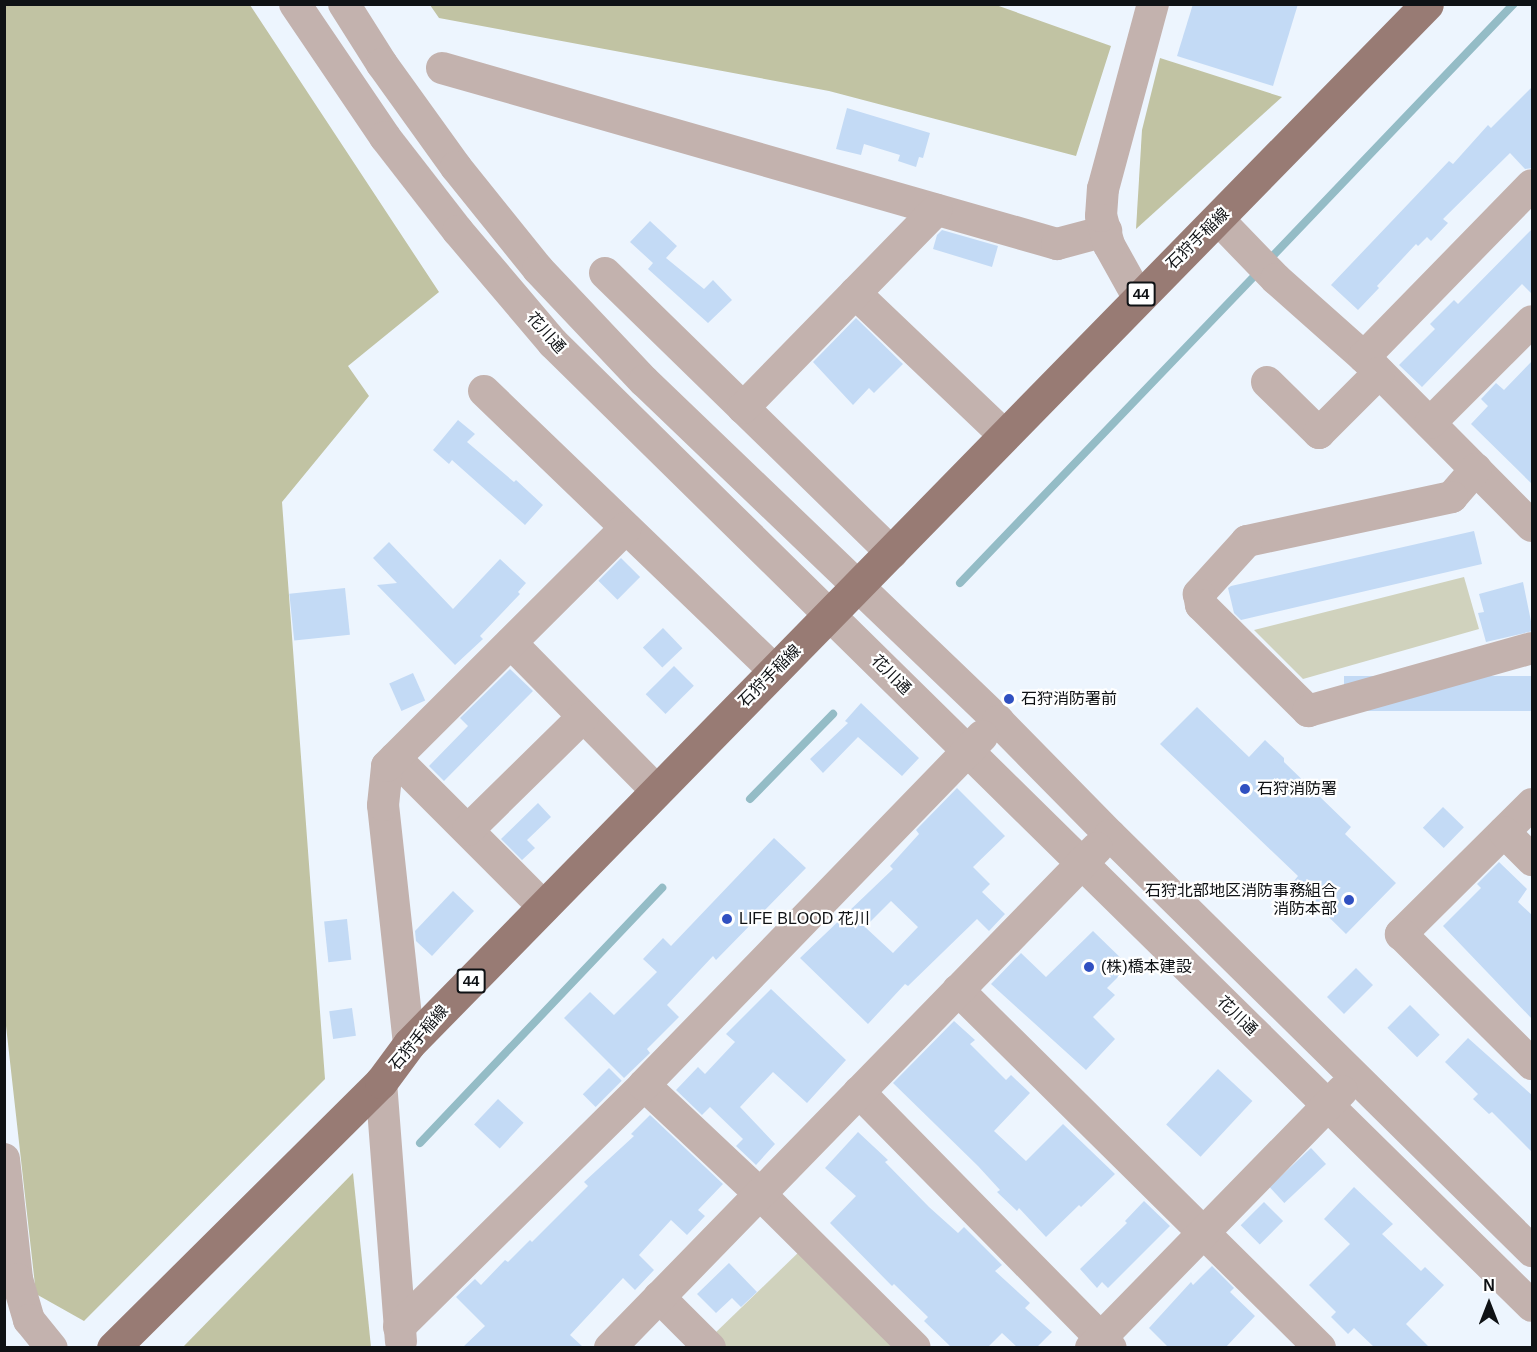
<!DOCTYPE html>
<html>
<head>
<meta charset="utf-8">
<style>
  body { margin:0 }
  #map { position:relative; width:1537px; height:1352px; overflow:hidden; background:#edf5fe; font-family:Arial,"Noto Sans JP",sans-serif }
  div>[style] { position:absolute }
  .green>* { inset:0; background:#d0d2bd }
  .forest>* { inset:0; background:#c1c3a3 }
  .stream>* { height:8px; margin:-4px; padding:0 4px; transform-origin:4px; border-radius:4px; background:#94bcc6 }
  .building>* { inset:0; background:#c3daf5; transform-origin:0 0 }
  .minor>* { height:32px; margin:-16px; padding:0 16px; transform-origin:16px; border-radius:16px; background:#c3b2ae }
  .major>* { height:33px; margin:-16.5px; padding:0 16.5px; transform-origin:16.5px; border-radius:16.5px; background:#987b74 }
  .dots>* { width:16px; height:16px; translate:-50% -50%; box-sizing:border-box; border:3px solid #fff; border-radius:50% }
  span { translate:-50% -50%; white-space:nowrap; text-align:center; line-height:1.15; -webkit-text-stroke:4.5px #fff; paint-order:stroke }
  .shield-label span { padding:2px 4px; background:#fff; border:2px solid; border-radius:4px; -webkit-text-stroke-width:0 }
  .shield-label { font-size:15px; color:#0f1215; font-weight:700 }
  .street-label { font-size:16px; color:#0f1215 }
  .poi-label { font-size:16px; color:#0f1215 }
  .left { translate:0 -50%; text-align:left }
  .right { translate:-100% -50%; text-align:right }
  .frame { position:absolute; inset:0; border:6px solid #0f1215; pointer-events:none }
  .north { position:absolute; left:1459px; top:1274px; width:60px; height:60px; -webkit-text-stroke:4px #fff; paint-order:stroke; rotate:0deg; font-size:16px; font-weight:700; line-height:24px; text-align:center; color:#0f1215 }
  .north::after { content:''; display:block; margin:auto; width:21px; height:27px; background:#0f1215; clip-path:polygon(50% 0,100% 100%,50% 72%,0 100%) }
</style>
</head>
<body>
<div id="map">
  <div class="green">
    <div style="clip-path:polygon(1464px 577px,1479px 629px,1303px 679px,1254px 630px)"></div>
    <div style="clip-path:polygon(802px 1249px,908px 1347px,721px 1347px,711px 1337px)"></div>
  </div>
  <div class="forest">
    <div style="clip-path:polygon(4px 5px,250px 5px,439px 292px,348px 366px,369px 396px,282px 502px,325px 1079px,84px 1321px,36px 1294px,5px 1017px)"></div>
    <div style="clip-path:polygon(430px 5px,996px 5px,1111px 46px,1076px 156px,829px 91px,439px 18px)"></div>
    <div style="clip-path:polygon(1160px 58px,1282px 97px,1136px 229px,1142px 130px)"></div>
    <div style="clip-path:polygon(353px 1173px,371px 1347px,183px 1347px)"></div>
  </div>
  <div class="stream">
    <div style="left:1268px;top:261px;width:356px;rotate:-46.3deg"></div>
    <div style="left:960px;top:583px;width:434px;rotate:-46.2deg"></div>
    <div style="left:750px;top:799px;width:119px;rotate:-45.7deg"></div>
    <div style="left:420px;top:1143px;width:352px;rotate:-46.5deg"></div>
  </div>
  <div class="building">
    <div style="clip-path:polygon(1193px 4px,1298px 4px,1273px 86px,1177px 56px)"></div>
    <div style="clip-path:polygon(1533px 86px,1533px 168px,1525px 169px,1510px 153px,1443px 219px,1448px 223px,1431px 241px,1427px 237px,1418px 246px,1416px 244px,1377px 286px,1379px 288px,1358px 310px,1331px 285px,1449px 161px,1453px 164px,1488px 125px,1491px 128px)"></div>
    <div style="clip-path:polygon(847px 108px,930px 133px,923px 158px,919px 157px,916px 167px,898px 161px,900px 155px,864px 144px,861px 155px,836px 149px)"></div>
    <div style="clip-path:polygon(650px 221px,677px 246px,666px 258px,704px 289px,713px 280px,732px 300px,708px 323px,648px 269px,653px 263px,630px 242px)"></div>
    <div style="clip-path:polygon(1533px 228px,1533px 295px,1522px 284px,1422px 387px,1399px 365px,1435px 329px,1430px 324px,1454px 300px,1458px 304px)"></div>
    <div style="clip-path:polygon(942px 230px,998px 246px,992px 267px,933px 249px,937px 235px)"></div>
    <div style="clip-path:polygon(856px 318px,903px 364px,874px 393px,869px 388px,853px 405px,813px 362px)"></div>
    <div style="clip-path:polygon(1533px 360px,1533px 485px,1471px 424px,1488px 406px,1481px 399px,1496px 383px,1504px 390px)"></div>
    <div style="clip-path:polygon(458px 420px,475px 434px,467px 442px,514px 482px,516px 480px,543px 505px,525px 525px,452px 460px,449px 464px,433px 450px)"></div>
    <div style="clip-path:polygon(1474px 531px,1482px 564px,1241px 620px,1234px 613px,1228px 588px,1231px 586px)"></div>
    <div style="clip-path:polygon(389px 542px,453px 609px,500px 559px,526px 583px,518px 592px,520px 594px,480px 636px,483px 639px,455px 665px,377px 585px,397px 583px,373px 558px)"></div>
    <div style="left:621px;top:558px;width:27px;height:32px;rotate:45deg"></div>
    <div style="clip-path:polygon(1523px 582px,1533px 631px,1486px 642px,1478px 613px,1484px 612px,1479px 594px)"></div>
    <div style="left:345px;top:588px;width:47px;height:56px;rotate:84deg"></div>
    <div style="left:663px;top:628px;width:28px;height:28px;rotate:46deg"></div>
    <div style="left:674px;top:666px;width:28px;height:40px;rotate:45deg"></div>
    <div style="clip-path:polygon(510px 669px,533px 691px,444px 781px,429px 766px,468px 726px,460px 718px)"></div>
    <div style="left:413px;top:673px;width:30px;height:26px;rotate:66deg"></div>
    <div style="left:1533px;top:676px;width:35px;height:189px;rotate:90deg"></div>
    <div style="clip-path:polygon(861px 703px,919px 758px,902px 776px,858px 737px,823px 773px,810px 759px,848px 723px,845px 721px)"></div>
    <div style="clip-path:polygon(1197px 707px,1249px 757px,1265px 740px,1284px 758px,1284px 762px,1351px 827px,1345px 834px,1396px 883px,1346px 934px,1293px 882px,1298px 876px,1160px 744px)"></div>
    <div style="clip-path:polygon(evenodd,957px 788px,1005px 836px,973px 867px,990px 884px,982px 892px,1005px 914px,989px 931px,977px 919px,908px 986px,905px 984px,868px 1024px,800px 958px,893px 869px,890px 866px,919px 834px,916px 830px,957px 788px,891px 901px,918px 927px,893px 953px,865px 927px,891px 901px)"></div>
    <div style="clip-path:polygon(538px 803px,551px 817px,527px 840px,535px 848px,522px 860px,501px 839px)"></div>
    <div style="left:1443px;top:807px;width:29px;height:29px;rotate:44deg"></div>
    <div style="clip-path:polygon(774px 838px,806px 868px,716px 960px,713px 956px,667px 1005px,679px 1017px,647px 1049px,650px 1053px,624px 1078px,564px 1018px,590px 992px,614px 1015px,657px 972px,643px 959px,663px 938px,671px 946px)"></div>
    <div style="clip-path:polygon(1499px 862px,1527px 889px,1518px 902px,1533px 916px,1533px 1020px,1443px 926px,1481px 888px,1477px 884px)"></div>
    <div style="clip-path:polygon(453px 891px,474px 911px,432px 956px,416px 941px,415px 931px)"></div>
    <div style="left:347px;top:919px;width:41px;height:23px;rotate:84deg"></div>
    <div style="clip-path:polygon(1093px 931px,1129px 966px,1107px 988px,1115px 995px,1093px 1017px,1115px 1039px,1086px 1070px,991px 984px,1021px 953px,1046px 977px)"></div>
    <div style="left:1356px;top:968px;width:24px;height:41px;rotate:45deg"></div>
    <div style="clip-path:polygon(771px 989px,846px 1060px,807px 1103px,773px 1072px,740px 1107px,775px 1144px,756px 1165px,736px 1146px,743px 1139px,710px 1107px,702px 1115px,676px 1090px,698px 1067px,705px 1074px,735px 1042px,726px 1034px)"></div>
    <div style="left:1410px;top:1005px;width:42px;height:32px;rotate:45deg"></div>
    <div style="left:352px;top:1008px;width:28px;height:23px;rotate:82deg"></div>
    <div style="clip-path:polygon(954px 1021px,975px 1040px,970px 1044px,1006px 1080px,1011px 1075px,1030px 1093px,994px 1131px,1026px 1161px,1063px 1124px,1115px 1174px,1081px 1207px,1079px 1205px,1046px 1237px,1019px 1208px,1017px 1211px,997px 1192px,1000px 1190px,978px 1166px,893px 1083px)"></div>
    <div style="clip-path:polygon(1468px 1038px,1533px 1096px,1533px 1153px,1492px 1112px,1489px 1114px,1473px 1099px,1478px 1094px,1445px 1062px)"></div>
    <div style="left:609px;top:1068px;width:18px;height:37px;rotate:45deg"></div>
    <div style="left:1218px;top:1069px;width:47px;height:76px;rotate:43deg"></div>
    <div style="left:498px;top:1099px;width:35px;height:35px;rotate:43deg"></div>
    <div style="clip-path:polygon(650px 1115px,723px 1184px,698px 1210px,705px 1216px,687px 1235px,671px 1220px,639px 1255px,654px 1270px,635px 1290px,623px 1278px,570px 1335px,583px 1347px,463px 1347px,485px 1326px,456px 1297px,475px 1279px,481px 1285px,505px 1260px,508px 1262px,530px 1240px,532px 1242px,588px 1186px,584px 1182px,634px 1136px,631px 1134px)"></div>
    <div style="clip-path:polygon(858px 1132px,888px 1160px,885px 1162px,929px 1207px,958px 1233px,964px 1227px,1002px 1265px,995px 1271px,1030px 1303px,1025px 1308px,1052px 1332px,1037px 1347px,1017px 1347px,1002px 1333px,988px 1347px,951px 1347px,924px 1321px,928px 1317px,894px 1284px,892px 1286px,830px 1223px,856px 1196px,825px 1168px)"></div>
    <div style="left:1311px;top:1148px;width:22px;height:57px;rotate:47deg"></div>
    <div style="clip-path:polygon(1354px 1187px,1393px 1224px,1382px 1234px,1421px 1271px,1425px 1267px,1444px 1285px,1406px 1324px,1429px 1347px,1374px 1347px,1354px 1328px,1348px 1334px,1331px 1317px,1336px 1312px,1309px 1285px,1350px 1244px,1324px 1219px)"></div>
    <div style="clip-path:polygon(1144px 1201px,1170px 1226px,1108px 1288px,1102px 1282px,1097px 1288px,1080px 1269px,1127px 1223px,1125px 1221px)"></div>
    <div style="left:1264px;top:1202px;width:27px;height:33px;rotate:45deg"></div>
    <div style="clip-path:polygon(729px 1263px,757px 1292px,741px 1307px,732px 1298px,716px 1313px,697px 1294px)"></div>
    <div style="clip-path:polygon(1212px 1266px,1234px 1288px,1230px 1292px,1255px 1316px,1226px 1347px,1168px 1347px,1149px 1328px,1191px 1282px,1193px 1285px)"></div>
  </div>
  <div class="minor">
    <div style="left:295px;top:4px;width:161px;rotate:55.9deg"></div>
    <div style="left:385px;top:137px;width:119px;rotate:52.2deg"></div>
    <div style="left:458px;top:231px;width:147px;rotate:49.7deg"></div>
    <div style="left:553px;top:343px;width:1373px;rotate:44.53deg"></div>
    <div style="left:344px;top:4px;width:71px;rotate:57.7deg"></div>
    <div style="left:382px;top:64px;width:127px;rotate:54.3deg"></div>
    <div style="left:456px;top:167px;width:131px;rotate:51.2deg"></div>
    <div style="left:538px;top:269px;width:154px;rotate:46.6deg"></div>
    <div style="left:644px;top:381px;width:491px;rotate:43.8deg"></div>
    <div style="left:998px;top:721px;width:160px;rotate:45.5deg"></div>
    <div style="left:1110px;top:835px;width:593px;rotate:44.59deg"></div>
    <div style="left:442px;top:68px;width:640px;rotate:15.97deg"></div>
    <div style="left:1057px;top:244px;width:51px;rotate:-14.9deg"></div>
    <div style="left:1218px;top:219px;width:83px;rotate:46deg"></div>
    <div style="left:1276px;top:279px;width:118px;rotate:41.6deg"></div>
    <div style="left:1364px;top:357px;width:238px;rotate:45.2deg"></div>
    <div style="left:605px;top:273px;width:401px;rotate:44.3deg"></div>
    <div style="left:855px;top:293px;width:207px;rotate:43.6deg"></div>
    <div style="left:1138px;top:297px;width:60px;rotate:-119.1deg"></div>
    <div style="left:1109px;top:245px;width:30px;rotate:-105deg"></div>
    <div style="left:1101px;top:216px;width:27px;rotate:-86deg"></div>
    <div style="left:1103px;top:189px;width:192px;rotate:-74.9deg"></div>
    <div style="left:1364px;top:357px;width:240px;rotate:-45.7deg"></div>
    <div style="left:1267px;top:382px;width:73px;rotate:44.4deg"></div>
    <div style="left:1319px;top:433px;width:85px;rotate:-45deg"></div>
    <div style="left:484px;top:391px;width:404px;rotate:43.9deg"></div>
    <div style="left:743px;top:408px;width:277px;rotate:-45.7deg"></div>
    <div style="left:1430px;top:423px;width:144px;rotate:-45deg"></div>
    <div style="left:1476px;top:469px;width:37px;rotate:131deg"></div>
    <div style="left:1452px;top:497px;width:210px;rotate:167.9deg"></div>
    <div style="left:1247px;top:541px;width:72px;rotate:132.2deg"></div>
    <div style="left:1199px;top:594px;width:11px;rotate:80deg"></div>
    <div style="left:1201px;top:605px;width:151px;rotate:44.7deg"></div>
    <div style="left:1308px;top:711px;width:233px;rotate:-15.7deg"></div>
    <div style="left:511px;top:643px;width:208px;rotate:45.4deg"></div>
    <div style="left:395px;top:758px;width:211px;rotate:45deg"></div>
    <div style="left:1532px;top:804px;width:185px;rotate:135.2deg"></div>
    <div style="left:1401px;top:934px;width:185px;rotate:44.8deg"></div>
    <div style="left:468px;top:830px;width:161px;rotate:-44.5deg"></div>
    <div style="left:1504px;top:832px;width:40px;rotate:45deg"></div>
    <div style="left:958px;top:990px;width:509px;rotate:44.68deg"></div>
    <div style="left:409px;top:1044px;width:240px;rotate:-96.2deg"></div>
    <div style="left:383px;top:805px;width:39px;rotate:-84deg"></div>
    <div style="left:387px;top:766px;width:337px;rotate:-44.9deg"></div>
    <div style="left:381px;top:1082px;width:260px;rotate:85.6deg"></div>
    <div style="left:644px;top:1085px;width:159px;rotate:43.2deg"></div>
    <div style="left:760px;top:1194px;width:218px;rotate:44.8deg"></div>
    <div style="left:859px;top:1092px;width:359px;rotate:45.5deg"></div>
    <div style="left:4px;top:1159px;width:121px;rotate:83.8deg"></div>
    <div style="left:17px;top:1279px;width:43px;rotate:73.7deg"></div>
    <div style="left:29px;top:1320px;width:36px;rotate:51deg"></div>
    <div style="left:659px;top:1297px;width:72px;rotate:45deg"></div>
    <div style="left:399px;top:1327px;width:344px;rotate:-44.6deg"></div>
    <div style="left:644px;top:1085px;width:486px;rotate:-45.9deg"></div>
    <div style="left:610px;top:1348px;width:698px;rotate:-45.75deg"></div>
    <div style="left:1091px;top:1348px;width:359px;rotate:-45.7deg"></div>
  </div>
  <div class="major">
    <div style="left:113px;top:1348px;width:378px;rotate:-44.8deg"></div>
    <div style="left:381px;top:1082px;width:47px;rotate:-53.6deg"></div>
    <div style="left:409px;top:1044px;width:1455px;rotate:-45.61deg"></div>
  </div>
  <div class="dots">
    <div style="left:1009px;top:699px;background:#3050c1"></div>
    <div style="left:1245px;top:789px;background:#3050c1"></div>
    <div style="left:1349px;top:900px;background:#3050c1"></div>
    <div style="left:727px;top:919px;background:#3050c1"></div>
    <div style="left:1089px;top:967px;background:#3050c1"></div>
  </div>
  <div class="shield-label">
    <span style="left:1141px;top:294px">44</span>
    <span style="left:471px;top:981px">44</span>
  </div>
  <div class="street-label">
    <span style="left:1198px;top:239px;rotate:-44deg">石狩手稲線</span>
    <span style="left:546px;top:333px;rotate:48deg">花川通</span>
    <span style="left:891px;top:675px;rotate:45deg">花川通</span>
    <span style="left:770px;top:676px;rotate:-45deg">石狩手稲線</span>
    <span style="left:1237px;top:1016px;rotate:44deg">花川通</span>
    <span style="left:419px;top:1038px;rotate:-49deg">石狩手稲線</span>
  </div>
  <div class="poi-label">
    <span class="left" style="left:1021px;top:699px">石狩消防署前</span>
    <span class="left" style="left:1257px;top:789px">石狩消防署</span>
    <span class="right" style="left:1337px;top:900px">石狩北部地区消防事務組合<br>消防本部</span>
    <span class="left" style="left:739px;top:919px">LIFE BLOOD 花川</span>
    <span class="left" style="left:1101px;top:967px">(株)橋本建設</span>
  </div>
  <div class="frame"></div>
  <div class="north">N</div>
</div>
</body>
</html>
